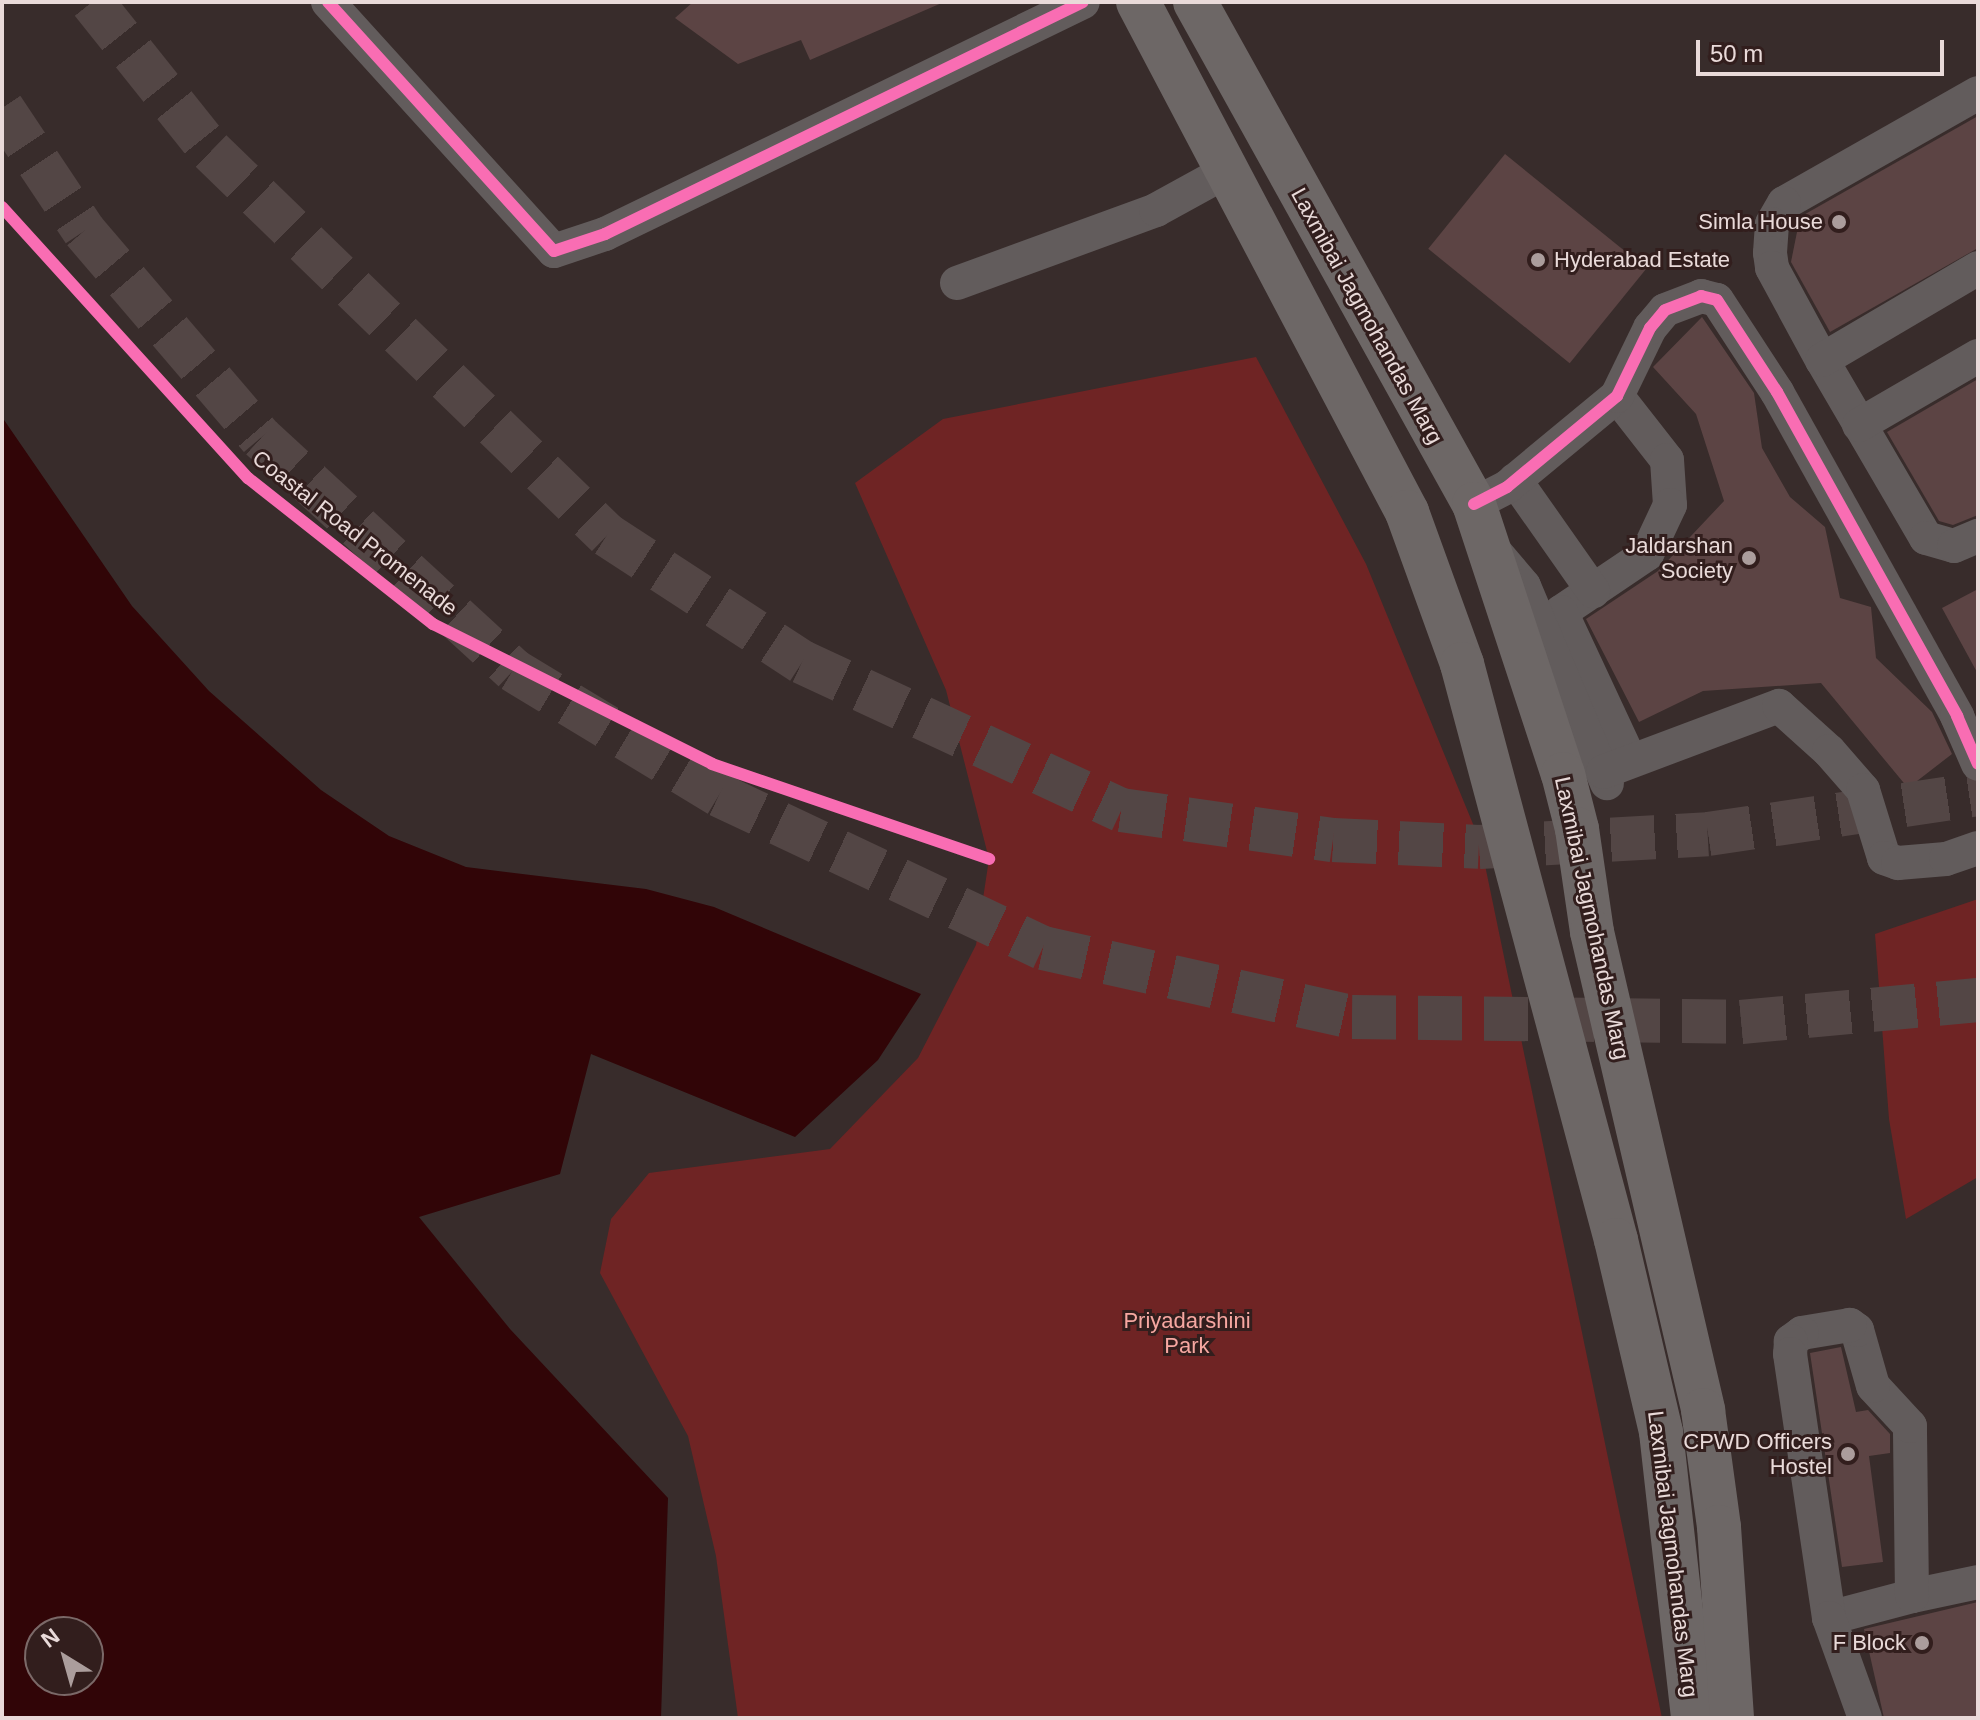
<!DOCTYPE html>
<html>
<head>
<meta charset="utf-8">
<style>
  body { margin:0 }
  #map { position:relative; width:1980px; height:1720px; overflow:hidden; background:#382c2b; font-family:Arial,sans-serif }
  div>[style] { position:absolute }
  .green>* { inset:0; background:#6f2424 }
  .water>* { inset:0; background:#310507 }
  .building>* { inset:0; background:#5c4444; transform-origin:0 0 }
  .motorway-tunnel>* { height:44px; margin-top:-22px; transform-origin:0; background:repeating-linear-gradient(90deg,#534645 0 44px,transparent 0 66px) }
  .minor>* { height:34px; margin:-17px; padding:0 17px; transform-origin:17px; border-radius:17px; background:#625c5c }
  .secondary>* { height:44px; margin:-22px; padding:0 22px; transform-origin:22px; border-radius:22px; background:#6d6766 }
  .cycleway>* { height:12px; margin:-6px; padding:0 6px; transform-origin:6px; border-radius:6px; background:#f96db3 }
  .dots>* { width:22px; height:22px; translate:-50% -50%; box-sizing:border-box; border:4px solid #321e1d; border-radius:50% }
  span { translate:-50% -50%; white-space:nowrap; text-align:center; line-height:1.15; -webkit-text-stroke:6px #321e1d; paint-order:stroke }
  .poi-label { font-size:22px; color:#e9dad9 }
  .right { translate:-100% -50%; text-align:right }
  .left { translate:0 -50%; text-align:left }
  .street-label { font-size:22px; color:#e9dad9 }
  .park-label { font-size:22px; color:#f6a7a1 }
  .frame { position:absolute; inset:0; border:4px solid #e9dad9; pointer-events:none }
  .north { position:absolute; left:24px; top:1616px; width:80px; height:80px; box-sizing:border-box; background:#321e1d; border:2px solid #7b6968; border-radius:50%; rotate:323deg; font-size:22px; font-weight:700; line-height:32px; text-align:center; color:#e9dad9 }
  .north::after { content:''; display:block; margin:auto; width:28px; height:36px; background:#ab9d9c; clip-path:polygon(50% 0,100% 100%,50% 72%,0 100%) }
  .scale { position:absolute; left:1696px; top:40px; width:248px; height:36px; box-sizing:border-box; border:4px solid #e9dad9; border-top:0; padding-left:10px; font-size:24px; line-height:28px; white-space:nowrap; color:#e9dad9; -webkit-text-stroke:6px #321e1d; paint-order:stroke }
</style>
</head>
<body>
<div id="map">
  <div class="green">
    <div style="clip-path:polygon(1256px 357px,1366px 564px,1480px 841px,1662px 1718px,738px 1718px,716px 1556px,688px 1436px,600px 1273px,611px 1219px,649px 1173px,830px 1149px,918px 1058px,976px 945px,989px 859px,946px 690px,855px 483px,943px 419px)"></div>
    <div style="clip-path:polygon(1978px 899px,1978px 1177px,1906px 1219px,1889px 1119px,1875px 934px)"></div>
  </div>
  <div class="water">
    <div style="clip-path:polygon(evenodd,2px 417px,132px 606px,209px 691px,321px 790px,389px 836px,466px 867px,646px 889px,714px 907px,921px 994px,878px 1060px,795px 1137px,591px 1054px,560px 1174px,419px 1217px,510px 1329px,668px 1498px,661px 1718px,2px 1718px,2px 417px,40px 1632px,88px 1632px,88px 1680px,40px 1680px,40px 1632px)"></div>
  </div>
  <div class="building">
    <div style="clip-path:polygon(693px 2px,944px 2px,810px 60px,801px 40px,738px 64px,675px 18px)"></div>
    <div style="clip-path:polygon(1978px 116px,1978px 248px,1830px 332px,1791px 262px,1800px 217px)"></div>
    <div style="left:1505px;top:154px;width:182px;height:122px;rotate:39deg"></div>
    <div style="clip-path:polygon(1702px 317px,1754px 393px,1762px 448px,1790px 497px,1825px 527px,1840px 598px,1871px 607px,1876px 658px,1932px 712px,1952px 754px,1908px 788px,1821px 683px,1703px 691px,1639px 722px,1586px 619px,1658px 571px,1724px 501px,1696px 414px,1653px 367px)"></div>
    <div style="clip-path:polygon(1978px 379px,1978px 515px,1953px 525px,1939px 521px,1887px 432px)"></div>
    <div style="clip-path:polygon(1978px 589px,1978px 674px,1942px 608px)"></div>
    <div style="clip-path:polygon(1841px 1347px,1856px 1412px,1868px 1410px,1890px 1434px,1890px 1453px,1869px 1456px,1883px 1562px,1842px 1567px,1810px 1353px)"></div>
    <div style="clip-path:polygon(1978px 1602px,1978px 1718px,1884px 1718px,1864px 1629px)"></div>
  </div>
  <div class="motorway-tunnel">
    <div style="left:92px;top:2px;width:191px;rotate:51.4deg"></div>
    <div style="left:211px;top:151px;width:552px;rotate:44.12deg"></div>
    <div style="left:607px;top:535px;width:233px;rotate:33.1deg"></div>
    <div style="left:802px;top:662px;width:352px;rotate:24.9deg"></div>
    <div style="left:1121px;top:810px;width:214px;rotate:8.1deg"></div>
    <div style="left:1333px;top:840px;width:146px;rotate:2.7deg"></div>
    <div style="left:1479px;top:847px;width:229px;rotate:-3.2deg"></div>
    <div style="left:1708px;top:834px;width:273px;rotate:-8.4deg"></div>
    <div style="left:2px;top:108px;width:148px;rotate:56.3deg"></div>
    <div style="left:84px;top:231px;width:272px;rotate:49.5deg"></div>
    <div style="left:261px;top:438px;width:343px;rotate:42.6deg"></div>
    <div style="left:513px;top:670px;width:241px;rotate:31.2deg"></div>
    <div style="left:719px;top:795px;width:358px;rotate:25.3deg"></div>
    <div style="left:1043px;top:948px;width:317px;rotate:12.6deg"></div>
    <div style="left:1352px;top:1017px;width:389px;rotate:0.7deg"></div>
    <div style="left:1741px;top:1022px;width:238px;rotate:-5.3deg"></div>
  </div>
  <div class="minor">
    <div style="left:328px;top:2px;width:336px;rotate:47.8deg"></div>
    <div style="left:554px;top:251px;width:54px;rotate:-18.4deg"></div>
    <div style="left:605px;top:234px;width:531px;rotate:-25.89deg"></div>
    <div style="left:1978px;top:93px;width:223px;rotate:150.4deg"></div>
    <div style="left:1784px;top:203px;width:24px;rotate:120deg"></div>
    <div style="left:1772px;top:224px;width:29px;rotate:94deg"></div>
    <div style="left:1770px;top:253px;width:15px;rotate:82deg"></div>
    <div style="left:1772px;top:268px;width:105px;rotate:61.5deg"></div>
    <div style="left:1822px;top:360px;width:206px;rotate:59.7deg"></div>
    <div style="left:1926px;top:538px;width:29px;rotate:16deg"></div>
    <div style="left:1954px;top:546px;width:26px;rotate:-23deg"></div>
    <div style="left:957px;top:283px;width:212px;rotate:-20.1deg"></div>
    <div style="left:1156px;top:210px;width:81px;rotate:-28.8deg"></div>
    <div style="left:1822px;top:360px;width:181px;rotate:-30.5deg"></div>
    <div style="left:1617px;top:396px;width:81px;rotate:52deg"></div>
    <div style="left:1667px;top:460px;width:45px;rotate:86.2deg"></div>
    <div style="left:1670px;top:505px;width:54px;rotate:115.1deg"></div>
    <div style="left:1647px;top:554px;width:104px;rotate:146deg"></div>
    <div style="left:1561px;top:612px;width:163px;rotate:65deg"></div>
    <div style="left:1859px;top:425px;width:138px;rotate:-30.1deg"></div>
    <div style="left:1515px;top:480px;width:136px;rotate:54.9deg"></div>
    <div style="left:1474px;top:504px;width:37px;rotate:-27deg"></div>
    <div style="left:1507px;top:487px;width:143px;rotate:-39.6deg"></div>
    <div style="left:1617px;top:396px;width:76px;rotate:-64.1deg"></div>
    <div style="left:1650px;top:328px;width:23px;rotate:-50deg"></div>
    <div style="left:1665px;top:310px;width:39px;rotate:-21deg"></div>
    <div style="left:1701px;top:296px;width:16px;rotate:14deg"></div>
    <div style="left:1717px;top:300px;width:110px;rotate:56.9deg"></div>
    <div style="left:1777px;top:392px;width:371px;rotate:60.9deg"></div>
    <div style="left:1957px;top:716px;width:52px;rotate:66.4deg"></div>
    <div style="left:1496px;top:553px;width:43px;rotate:49.7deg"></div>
    <div style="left:1524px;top:586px;width:214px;rotate:67.2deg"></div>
    <div style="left:1603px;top:772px;width:188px;rotate:-20.6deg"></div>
    <div style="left:1779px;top:706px;width:67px;rotate:42deg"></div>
    <div style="left:1829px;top:751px;width:52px;rotate:48.9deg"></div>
    <div style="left:1863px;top:790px;width:71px;rotate:72.8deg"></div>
    <div style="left:1884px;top:858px;width:15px;rotate:20deg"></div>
    <div style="left:1898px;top:863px;width:48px;rotate:-4.8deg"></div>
    <div style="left:1946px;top:859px;width:34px;rotate:-19deg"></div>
    <div style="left:1912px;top:1596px;width:67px;rotate:-12deg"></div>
    <div style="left:1829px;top:1618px;width:86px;rotate:-14.8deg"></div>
    <div style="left:1912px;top:1596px;width:170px;rotate:-90.7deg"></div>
    <div style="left:1910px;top:1426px;width:54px;rotate:-132.8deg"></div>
    <div style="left:1873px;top:1386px;width:58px;rotate:-105.9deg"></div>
    <div style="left:1857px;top:1330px;width:9px;rotate:-144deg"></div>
    <div style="left:1850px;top:1325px;width:49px;rotate:170.5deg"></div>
    <div style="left:1802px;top:1333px;width:14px;rotate:144deg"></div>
    <div style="left:1791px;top:1341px;width:13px;rotate:94deg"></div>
    <div style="left:1790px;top:1354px;width:267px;rotate:81.6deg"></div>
    <div style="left:1829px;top:1618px;width:106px;rotate:70.2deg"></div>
  </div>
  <div class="secondary">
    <div style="left:1138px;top:2px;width:577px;rotate:62.19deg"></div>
    <div style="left:1407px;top:512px;width:162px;rotate:70.1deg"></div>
    <div style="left:1462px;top:664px;width:596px;rotate:75.03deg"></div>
    <div style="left:1616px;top:1240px;width:197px;rotate:76.8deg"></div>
    <div style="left:1661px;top:1432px;width:288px;rotate:83.6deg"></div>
    <div style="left:1195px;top:2px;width:574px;rotate:60.94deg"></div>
    <div style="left:1474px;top:504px;width:284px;rotate:71.8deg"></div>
    <div style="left:1563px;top:774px;width:57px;rotate:75.7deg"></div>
    <div style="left:1577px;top:829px;width:104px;rotate:81.7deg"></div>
    <div style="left:1592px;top:932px;width:491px;rotate:76.9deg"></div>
    <div style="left:1703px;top:1410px;width:118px;rotate:82.2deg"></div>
    <div style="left:1719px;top:1527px;width:191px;rotate:86.1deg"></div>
  </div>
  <div class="cycleway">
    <div style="left:328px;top:2px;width:336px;rotate:47.8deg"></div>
    <div style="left:554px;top:251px;width:54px;rotate:-18.4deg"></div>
    <div style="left:605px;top:234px;width:531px;rotate:-25.89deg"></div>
    <div style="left:2px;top:207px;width:366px;rotate:47.8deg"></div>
    <div style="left:248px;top:478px;width:236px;rotate:38.3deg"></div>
    <div style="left:433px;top:624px;width:312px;rotate:26.6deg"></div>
    <div style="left:712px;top:764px;width:293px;rotate:18.9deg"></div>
    <div style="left:1474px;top:504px;width:37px;rotate:-27deg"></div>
    <div style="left:1507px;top:487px;width:143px;rotate:-39.6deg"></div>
    <div style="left:1617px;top:396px;width:76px;rotate:-64.1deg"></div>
    <div style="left:1650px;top:328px;width:23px;rotate:-50deg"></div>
    <div style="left:1665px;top:310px;width:39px;rotate:-21deg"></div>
    <div style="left:1701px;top:296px;width:16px;rotate:14deg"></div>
    <div style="left:1717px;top:300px;width:110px;rotate:56.9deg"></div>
    <div style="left:1777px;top:392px;width:371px;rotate:60.9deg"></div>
    <div style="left:1957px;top:716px;width:52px;rotate:66.4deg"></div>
  </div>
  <div class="dots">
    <div style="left:1839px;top:222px;background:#ab9d9c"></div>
    <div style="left:1538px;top:260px;background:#ab9d9c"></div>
    <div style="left:1749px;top:558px;background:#ab9d9c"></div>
    <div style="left:1848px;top:1454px;background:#ab9d9c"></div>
    <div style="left:1922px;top:1643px;background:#ab9d9c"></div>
  </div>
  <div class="poi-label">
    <span class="right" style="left:1823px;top:222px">Simla House</span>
    <span class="left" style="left:1554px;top:260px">Hyderabad Estate</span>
    <span class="right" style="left:1733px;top:558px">Jaldarshan<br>Society</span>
    <span class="right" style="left:1832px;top:1454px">CPWD Officers<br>Hostel</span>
    <span class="right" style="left:1906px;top:1643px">F Block</span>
  </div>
  <div class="street-label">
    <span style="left:1367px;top:316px;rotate:61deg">Laxmibai Jagmohandas Marg</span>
    <span style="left:355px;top:533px;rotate:38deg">Coastal Road Promenade</span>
    <span style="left:1592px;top:918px;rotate:78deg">Laxmibai Jagmohandas Marg</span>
    <span style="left:1673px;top:1554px;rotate:83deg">Laxmibai Jagmohandas Marg</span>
  </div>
  <div class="park-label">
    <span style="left:1187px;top:1333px">Priyadarshini<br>Park</span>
  </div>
  <div class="frame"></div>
  <div class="north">N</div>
  <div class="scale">50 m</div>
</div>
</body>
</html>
